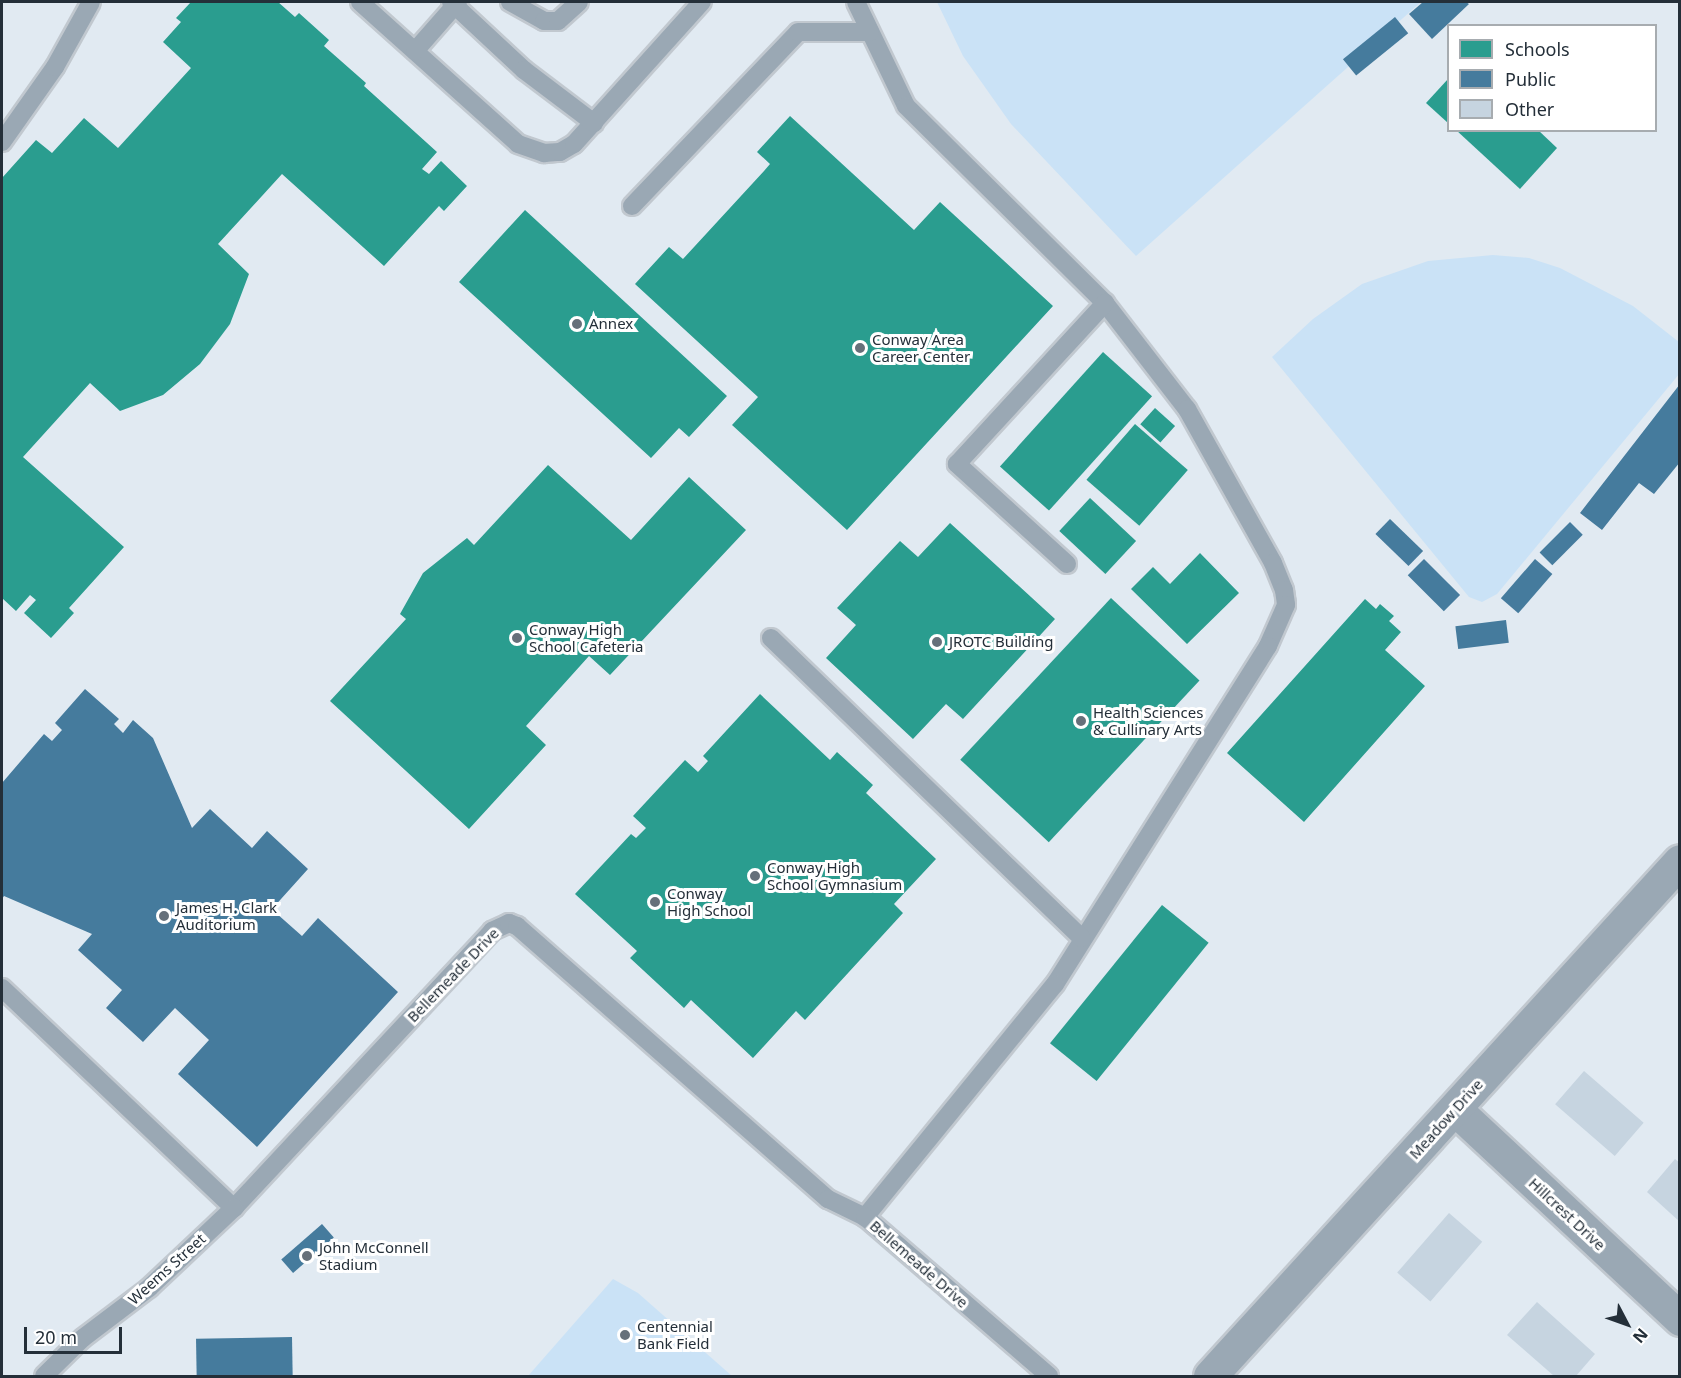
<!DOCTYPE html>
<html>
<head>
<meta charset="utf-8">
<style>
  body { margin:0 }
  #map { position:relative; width:1681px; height:1378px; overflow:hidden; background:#e1eaf2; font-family:"Noto Sans",sans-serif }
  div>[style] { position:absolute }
  .green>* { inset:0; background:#cae2f6 }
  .schools>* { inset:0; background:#2a9d8f; transform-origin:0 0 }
  .public>* { inset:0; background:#457b9d; transform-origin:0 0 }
  .building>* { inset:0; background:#c6d4e0; transform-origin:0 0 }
  .roads { filter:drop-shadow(2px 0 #c1c8cf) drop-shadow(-2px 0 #c1c8cf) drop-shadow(0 2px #c1c8cf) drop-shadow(0 -2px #c1c8cf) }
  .service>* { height:18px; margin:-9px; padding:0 9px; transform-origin:9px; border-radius:9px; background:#9aa8b4 }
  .minor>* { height:33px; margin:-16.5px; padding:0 16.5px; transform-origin:16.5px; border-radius:16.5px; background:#9aa8b4 }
  .dots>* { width:16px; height:16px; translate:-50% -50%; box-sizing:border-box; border:3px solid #fff; border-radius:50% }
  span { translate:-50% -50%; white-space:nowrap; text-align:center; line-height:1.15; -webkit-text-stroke:6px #fff; paint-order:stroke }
  .poi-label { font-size:15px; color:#242f39 }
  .left { translate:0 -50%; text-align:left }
  .street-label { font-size:15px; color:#242f39 }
  .frame { position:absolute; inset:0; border:3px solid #242f39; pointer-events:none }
  .legend { position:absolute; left:1447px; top:24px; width:210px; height:108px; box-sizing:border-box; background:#fff; border:2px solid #a7acb0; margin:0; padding:8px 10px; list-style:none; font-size:18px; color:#242f39 }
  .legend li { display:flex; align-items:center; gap:12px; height:30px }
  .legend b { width:30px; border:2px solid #a7acb0 }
  .north { position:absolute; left:1597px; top:1294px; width:60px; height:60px; -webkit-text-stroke:4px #fff; paint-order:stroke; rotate:131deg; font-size:16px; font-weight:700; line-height:24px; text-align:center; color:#242f39 }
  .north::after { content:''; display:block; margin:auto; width:21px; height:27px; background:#242f39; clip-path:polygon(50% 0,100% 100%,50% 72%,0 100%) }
  .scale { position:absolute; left:24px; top:1327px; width:98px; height:27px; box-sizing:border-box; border:3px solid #242f39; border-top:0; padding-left:8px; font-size:18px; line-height:21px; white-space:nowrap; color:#242f39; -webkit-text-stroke:4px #fff; paint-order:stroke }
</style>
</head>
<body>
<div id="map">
  <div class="green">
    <div style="clip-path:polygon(937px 2px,1421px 2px,1136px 256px,1011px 124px,963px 56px)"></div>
    <div style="clip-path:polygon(1493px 255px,1529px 258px,1560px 268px,1633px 306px,1679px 342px,1680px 373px,1497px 594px,1482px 602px,1469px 597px,1272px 357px,1313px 319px,1362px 284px,1428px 261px)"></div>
    <div style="clip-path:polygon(613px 1279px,638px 1293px,732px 1376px,528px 1376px)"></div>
  </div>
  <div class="schools">
    <div style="clip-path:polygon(191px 2px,278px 2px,295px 17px,299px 13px,329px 40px,324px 46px,366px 83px,364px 86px,437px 152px,422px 169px,429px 174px,441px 161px,467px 186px,444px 211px,439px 206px,384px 266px,282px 174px,218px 244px,249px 274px,230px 324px,200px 364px,163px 395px,120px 411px,90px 383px,23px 457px,124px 547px,69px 608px,74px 613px,51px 638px,24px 613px,36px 600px,30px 595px,16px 611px,2px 598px,2px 178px,36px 140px,52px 153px,84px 118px,118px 148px,191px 68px,163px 42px,181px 22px,176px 18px)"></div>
    <div style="clip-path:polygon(1448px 79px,1448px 123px,1426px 103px)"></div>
    <div style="clip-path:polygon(790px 116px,914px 230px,940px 202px,1053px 306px,847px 530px,732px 425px,758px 397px,635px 284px,669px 247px,683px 259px,764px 171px,770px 164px,757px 152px)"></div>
    <div style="clip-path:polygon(1456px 130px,1538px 130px,1557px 148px,1520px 189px)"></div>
    <div style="clip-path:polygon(525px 210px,727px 396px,689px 437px,679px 428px,651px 458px,459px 282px)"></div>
    <div style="left:1103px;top:352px;width:66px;height:154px;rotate:42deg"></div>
    <div style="left:1155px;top:408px;width:27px;height:22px;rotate:42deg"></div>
    <div style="left:1135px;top:424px;width:70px;height:74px;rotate:41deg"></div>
    <div style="clip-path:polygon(548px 465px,631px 540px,689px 477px,746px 530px,610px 675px,589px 656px,526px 726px,546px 745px,469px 829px,330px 701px,406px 619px,400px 614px,423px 573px,467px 538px,474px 545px)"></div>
    <div style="left:1090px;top:498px;width:63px;height:45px;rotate:43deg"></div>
    <div style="clip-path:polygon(950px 523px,1055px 619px,963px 719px,946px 704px,913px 739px,826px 658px,856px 625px,837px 608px,900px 541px,918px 557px)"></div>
    <div style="clip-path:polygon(1200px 553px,1239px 593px,1187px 644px,1131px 589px,1153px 567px,1170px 584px)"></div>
    <div style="left:1111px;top:598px;width:121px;height:221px;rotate:43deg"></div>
    <div style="clip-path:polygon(1365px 599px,1376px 609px,1380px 604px,1394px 616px,1389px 621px,1401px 632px,1385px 650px,1425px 686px,1304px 822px,1227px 753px)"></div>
    <div style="clip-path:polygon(760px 694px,830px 760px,837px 752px,873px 785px,866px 793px,936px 859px,894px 904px,903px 913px,805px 1020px,796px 1011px,753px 1058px,691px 1000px,684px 1008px,630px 958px,637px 951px,575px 894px,631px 834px,636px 838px,646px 828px,633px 816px,685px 760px,698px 772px,708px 761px,703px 756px)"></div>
    <div style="left:1162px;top:905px;width:60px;height:178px;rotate:39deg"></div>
  </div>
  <div class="public">
    <div style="clip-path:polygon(1423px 2px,1466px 2px,1469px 4px,1432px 39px,1409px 14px)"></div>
    <div style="left:1395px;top:17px;width:21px;height:67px;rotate:51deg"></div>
    <div style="clip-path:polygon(1680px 384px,1680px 462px,1654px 494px,1639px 483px,1602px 530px,1580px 513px)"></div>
    <div style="left:1390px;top:519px;width:46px;height:21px;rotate:44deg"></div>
    <div style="left:1570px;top:522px;width:18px;height:43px;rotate:45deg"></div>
    <div style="left:1424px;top:559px;width:51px;height:23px;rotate:45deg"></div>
    <div style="left:1535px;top:559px;width:23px;height:52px;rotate:41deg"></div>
    <div style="left:1506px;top:620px;width:23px;height:51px;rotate:83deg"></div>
    <div style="clip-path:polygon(85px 689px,119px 719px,114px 724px,123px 733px,133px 720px,153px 738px,192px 828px,210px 809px,252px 848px,267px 831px,308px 869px,272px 909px,276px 913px,302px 936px,318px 918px,398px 992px,257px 1147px,178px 1074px,209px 1040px,175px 1008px,143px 1042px,106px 1008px,122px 990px,78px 950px,92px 934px,4px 896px,2px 899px,2px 783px,44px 734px,52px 741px,62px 730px,55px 723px)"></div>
    <div style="left:322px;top:1224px;width:18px;height:54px;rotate:49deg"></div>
    <div style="left:292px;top:1337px;width:39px;height:96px;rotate:89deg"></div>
  </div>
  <div class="building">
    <div style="left:1584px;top:1071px;width:79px;height:44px;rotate:41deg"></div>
    <div style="clip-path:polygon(1675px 1159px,1680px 1163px,1680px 1222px,1647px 1192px)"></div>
    <div style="left:1449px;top:1213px;width:44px;height:79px;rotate:41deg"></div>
    <div style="clip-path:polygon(1537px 1302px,1595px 1354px,1576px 1376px,1554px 1376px,1507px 1335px)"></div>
  </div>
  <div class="roads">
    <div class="service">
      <div style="left:360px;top:2px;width:212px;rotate:41.9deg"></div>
      <div style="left:518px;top:144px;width:28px;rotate:19deg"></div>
      <div style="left:544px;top:153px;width:16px;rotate:-4deg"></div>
      <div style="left:560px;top:152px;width:16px;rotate:-30deg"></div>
      <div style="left:574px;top:144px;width:191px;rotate:-48deg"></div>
      <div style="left:451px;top:2px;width:100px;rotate:43deg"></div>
      <div style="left:524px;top:70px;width:88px;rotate:37.1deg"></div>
      <div style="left:510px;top:2px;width:39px;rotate:29deg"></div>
      <div style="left:544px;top:21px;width:14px"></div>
      <div style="left:558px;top:21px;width:28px;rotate:-42deg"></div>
      <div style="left:856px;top:2px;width:115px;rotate:64.3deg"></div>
      <div style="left:906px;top:106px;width:280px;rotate:44.7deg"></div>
      <div style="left:1105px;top:303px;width:134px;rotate:52.3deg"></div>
      <div style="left:1187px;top:409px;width:176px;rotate:60.8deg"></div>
      <div style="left:1273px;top:563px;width:29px;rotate:68deg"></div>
      <div style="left:1284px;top:590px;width:15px;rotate:82deg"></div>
      <div style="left:1286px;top:605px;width:45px;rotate:113.7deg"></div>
      <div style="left:1268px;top:646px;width:400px;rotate:122.2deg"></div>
      <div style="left:1055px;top:984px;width:301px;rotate:129.2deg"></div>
      <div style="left:415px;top:51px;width:65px;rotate:-48.7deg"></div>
      <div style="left:2px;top:142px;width:92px;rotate:-54.8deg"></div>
      <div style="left:55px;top:67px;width:74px;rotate:-61deg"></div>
      <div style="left:632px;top:206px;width:240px;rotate:-46.3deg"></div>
      <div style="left:798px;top:32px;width:72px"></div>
      <div style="left:1067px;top:564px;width:149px;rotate:-137.7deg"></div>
      <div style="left:957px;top:464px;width:219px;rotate:-47.4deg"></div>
      <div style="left:771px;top:638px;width:432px;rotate:44deg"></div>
      <div style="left:2px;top:988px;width:320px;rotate:43.5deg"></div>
      <div style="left:234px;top:1208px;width:379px;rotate:-47deg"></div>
      <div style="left:492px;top:931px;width:19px;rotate:-25deg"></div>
      <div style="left:509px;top:923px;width:9px;rotate:21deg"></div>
      <div style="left:517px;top:926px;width:414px;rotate:41.3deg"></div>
      <div style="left:828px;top:1199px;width:41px;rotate:25.9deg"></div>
      <div style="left:865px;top:1217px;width:243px;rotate:40.8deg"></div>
      <div style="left:44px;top:1376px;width:54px;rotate:-44.3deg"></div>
      <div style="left:83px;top:1338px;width:83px;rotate:-37.1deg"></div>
      <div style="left:149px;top:1288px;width:117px;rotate:-43.3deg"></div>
    </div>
    <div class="minor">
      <div style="left:1455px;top:1109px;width:308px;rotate:43deg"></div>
      <div style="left:1210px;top:1376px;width:697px;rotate:-47.62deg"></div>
    </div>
  </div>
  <div class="dots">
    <div style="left:577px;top:324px;background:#66707a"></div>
    <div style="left:860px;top:348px;background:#66707a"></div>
    <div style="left:517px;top:638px;background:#66707a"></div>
    <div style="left:937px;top:642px;background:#66707a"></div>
    <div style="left:1081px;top:721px;background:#66707a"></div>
    <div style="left:755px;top:876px;background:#66707a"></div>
    <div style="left:655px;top:902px;background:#66707a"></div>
    <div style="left:164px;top:916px;background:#66707a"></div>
    <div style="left:307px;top:1256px;background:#66707a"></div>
    <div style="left:625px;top:1335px;background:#66707a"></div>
  </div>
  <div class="poi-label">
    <span class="left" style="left:589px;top:324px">Annex</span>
    <span class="left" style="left:872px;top:348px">Conway Area<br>Career Center</span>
    <span class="left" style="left:529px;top:638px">Conway High<br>School Cafeteria</span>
    <span class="left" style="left:949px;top:642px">JROTC Building</span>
    <span class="left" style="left:1093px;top:721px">Health Sciences<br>&amp; Cullinary Arts</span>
    <span class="left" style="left:767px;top:876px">Conway High<br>School Gymnasium</span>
    <span class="left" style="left:667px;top:902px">Conway<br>High School</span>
    <span class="left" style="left:176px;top:916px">James H. Clark<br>Auditorium</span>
    <span class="left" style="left:319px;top:1256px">John McConnell<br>Stadium</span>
    <span class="left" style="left:637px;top:1335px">Centennial<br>Bank Field</span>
  </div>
  <div class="street-label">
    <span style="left:453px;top:975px;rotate:-46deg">Bellemeade Drive</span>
    <span style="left:1446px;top:1119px;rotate:-48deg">Meadow Drive</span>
    <span style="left:1567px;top:1214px;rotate:43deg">Hillcrest Drive</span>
    <span style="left:919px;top:1264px;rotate:41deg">Bellemeade Drive</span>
    <span style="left:167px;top:1269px;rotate:-42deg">Weems Street</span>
  </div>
  <div class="frame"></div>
  <ul class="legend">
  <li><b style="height:16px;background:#2a9d8f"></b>Schools</li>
  <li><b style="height:16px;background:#457b9d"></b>Public</li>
  <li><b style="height:16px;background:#c6d4e0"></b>Other</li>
  </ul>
  <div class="north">N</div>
  <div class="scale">20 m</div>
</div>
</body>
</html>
